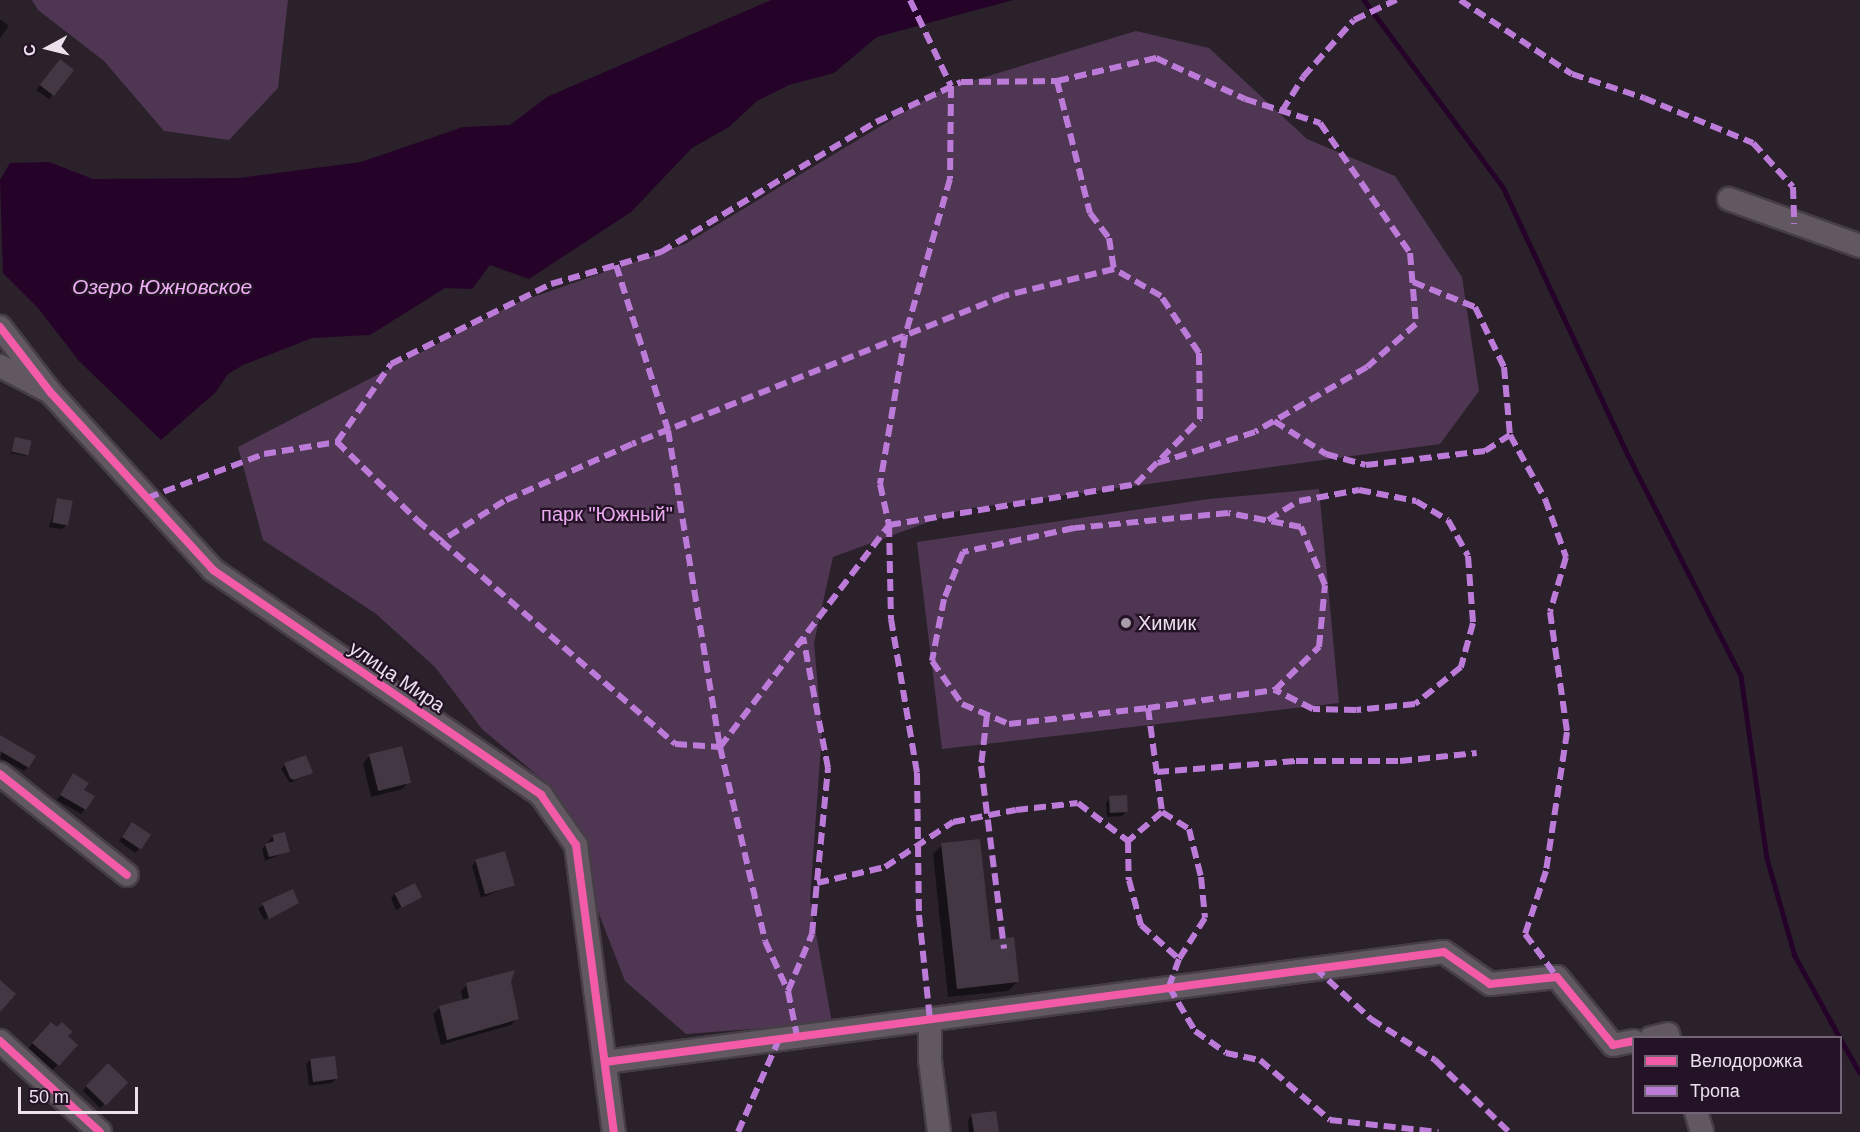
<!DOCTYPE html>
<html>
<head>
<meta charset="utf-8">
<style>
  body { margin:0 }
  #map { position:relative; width:1860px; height:1132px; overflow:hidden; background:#2a212b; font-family:Helvetica,sans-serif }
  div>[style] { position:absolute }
  .green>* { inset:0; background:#4f3652 }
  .water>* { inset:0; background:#250329 }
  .shadow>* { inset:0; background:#0007; transform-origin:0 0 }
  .stream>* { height:4.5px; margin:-2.25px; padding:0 2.25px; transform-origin:2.25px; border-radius:2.25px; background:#250329 }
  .building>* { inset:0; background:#423743; transform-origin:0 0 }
  .roads { filter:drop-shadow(2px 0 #463e47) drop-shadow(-2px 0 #463e47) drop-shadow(0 2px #463e47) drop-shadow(0 -2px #463e47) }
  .minor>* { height:22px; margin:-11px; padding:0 11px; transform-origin:11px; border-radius:11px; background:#615862 }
  .quiet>* { height:6px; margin-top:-3px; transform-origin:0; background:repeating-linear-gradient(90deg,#bd7bd9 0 12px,transparent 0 18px) }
  .cycleway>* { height:8px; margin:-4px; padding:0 4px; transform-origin:4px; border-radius:4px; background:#f35aa7 }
  .dots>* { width:16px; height:16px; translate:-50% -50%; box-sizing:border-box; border:3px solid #241326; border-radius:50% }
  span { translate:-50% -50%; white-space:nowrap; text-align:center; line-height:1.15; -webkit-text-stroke:4.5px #241326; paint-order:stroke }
  .park-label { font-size:20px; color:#eaaaf0 }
  .poi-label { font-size:20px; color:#ece0ed }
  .left { translate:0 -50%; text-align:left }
  .street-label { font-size:20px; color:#ece0ed }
  .water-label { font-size:21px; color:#f0b0f6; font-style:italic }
  .legend { position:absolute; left:1632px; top:1036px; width:210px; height:78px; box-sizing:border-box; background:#241326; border:2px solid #746576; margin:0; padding:8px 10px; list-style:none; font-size:18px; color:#ece0ed }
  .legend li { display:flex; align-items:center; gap:12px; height:30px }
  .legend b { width:30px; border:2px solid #746576 }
  .north { position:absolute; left:18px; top:18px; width:60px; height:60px; -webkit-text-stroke:4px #241326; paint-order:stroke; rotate:263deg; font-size:16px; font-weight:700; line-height:24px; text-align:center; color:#ece0ed }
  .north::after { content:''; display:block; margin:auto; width:21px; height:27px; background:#ece0ed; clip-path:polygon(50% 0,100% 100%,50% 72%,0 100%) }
  .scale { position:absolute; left:18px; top:1087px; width:120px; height:27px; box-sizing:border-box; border:3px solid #ece0ed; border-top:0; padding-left:8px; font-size:18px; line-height:21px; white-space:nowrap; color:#ece0ed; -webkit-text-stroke:4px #241326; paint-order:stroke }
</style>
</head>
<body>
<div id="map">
  <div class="green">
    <div style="clip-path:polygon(32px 0,288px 0,278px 88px,229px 140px,164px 131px,104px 61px,38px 10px)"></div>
    <div style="clip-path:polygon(1136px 31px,1209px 48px,1307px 139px,1395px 176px,1462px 277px,1479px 391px,1440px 444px,964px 509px,833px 557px,814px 643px,822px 732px,810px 900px,832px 1023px,686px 1034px,625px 981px,549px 785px,482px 729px,435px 667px,375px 613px,263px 540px,238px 447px,516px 303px,685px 244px,939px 91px)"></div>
    <div style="clip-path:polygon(1319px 489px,1339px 703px,942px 749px,917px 542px,1209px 499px)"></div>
  </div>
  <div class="water">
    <div style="clip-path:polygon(771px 0,1013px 0,877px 37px,834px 73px,789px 85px,757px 101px,729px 127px,692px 148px,631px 212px,529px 279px,490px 265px,472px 289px,445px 288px,370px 335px,312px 338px,243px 365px,228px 374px,216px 392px,161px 440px,79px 361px,38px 308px,3px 273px,0 180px,10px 163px,49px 162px,93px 179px,239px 178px,361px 162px,463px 127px,510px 125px,547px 97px)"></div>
  </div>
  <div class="shadow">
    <div style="clip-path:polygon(0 19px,9px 26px,0 38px)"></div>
    <div style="clip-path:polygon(56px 65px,53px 95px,49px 99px,36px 90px)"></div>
    <div style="clip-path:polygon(15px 439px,27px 454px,26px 456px,11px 453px)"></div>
    <div style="clip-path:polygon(58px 500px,67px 525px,62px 529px,49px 527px)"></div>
    <div style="clip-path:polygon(4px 746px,28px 767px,24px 771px,0 758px)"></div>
    <div style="clip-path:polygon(370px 756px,409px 782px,402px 789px,371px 797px,363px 763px)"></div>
    <div style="clip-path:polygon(285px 765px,311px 773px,290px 783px,281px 769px)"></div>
    <div style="clip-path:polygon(73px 775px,82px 790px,85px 809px,81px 814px,57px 800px)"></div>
    <div style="clip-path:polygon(1110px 798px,1127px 811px,1122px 816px,1107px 817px,1106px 803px)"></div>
    <div style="clip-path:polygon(128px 828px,139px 849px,135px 853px,119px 841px)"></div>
    <div style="clip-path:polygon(273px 836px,288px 851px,265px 861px,262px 849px)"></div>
    <div style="clip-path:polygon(942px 845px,989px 941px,1018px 981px,1008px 991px,948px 997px,933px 854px)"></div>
    <div style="clip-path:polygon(476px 861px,513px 885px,481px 898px,472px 866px)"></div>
    <div style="left:292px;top:891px;width:13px;height:38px;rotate:63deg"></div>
    <div style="clip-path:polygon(395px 894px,420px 897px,396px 910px,391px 898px)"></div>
    <div style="clip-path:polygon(509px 982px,517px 1018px,511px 1025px,441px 1045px,433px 1014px,439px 1008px,463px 1002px,461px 991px,467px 985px)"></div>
    <div style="clip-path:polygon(44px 1030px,66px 1037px,76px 1045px,51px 1072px,27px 1050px)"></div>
    <div style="clip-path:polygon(310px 1060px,336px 1079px,332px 1083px,309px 1086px,306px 1064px)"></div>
    <div style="left:108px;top:1065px;width:25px;height:36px;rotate:45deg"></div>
    <div style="clip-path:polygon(972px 1115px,997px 1132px,969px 1132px,968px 1120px)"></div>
  </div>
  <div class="stream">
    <div style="left:1364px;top:0;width:233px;rotate:53.4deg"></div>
    <div style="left:1503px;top:187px;width:296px;rotate:65deg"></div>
    <div style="left:1628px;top:455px;width:248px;rotate:62.9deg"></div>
    <div style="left:1741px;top:676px;width:184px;rotate:81.9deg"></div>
    <div style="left:1767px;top:858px;width:102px;rotate:74.1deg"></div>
    <div style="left:1795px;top:956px;width:94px;rotate:61.2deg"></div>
    <div style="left:1840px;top:1038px;width:40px;rotate:60.3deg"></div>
  </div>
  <div class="building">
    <div style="left:60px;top:59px;width:18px;height:33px;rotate:38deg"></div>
    <div style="left:15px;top:437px;width:17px;height:15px;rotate:13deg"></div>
    <div style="left:57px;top:498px;width:16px;height:25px;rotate:11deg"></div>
    <div style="clip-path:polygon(0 735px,36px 756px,29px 768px,0 751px)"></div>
    <div style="left:402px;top:746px;width:38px;height:34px;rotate:76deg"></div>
    <div style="clip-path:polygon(306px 755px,313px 773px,294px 780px,290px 778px,284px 763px)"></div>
    <div style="clip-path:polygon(73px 773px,89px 783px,84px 790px,95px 796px,86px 810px,60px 795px)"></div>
    <div style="left:1127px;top:795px;width:17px;height:18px;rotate:87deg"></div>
    <div style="left:132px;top:822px;width:23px;height:18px;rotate:34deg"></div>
    <div style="clip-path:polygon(285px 832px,290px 852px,269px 857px,265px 844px,274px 841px,272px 835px)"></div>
    <div style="clip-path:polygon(980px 839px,991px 940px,1014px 937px,1019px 982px,957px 989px,941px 843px)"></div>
    <div style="left:505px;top:851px;width:36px;height:31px;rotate:74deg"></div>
    <div style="left:415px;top:883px;width:16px;height:23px;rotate:63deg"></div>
    <div style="clip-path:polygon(293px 889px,299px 903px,269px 919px,262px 903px)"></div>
    <div style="clip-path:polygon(515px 970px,511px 982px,519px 1019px,447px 1040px,439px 1006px,469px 998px,466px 983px)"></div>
    <div style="clip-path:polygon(0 980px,16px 994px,0 1012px)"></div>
    <div style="clip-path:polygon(51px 1022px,57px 1027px,62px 1022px,73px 1032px,68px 1036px,78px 1045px,59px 1066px,32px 1043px)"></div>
    <div style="left:335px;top:1056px;width:23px;height:25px;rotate:83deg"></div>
    <div style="left:108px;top:1063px;width:28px;height:32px;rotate:44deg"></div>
    <div style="clip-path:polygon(996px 1111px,999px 1132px,974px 1132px,971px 1114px)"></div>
  </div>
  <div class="roads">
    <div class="minor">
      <div style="left:1729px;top:199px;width:139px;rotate:19.7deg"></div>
      <div style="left:0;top:327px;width:83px;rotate:52.3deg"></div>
      <div style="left:51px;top:393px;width:240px;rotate:47.5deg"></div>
      <div style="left:213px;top:570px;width:398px;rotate:34.4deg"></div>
      <div style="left:541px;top:795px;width:61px;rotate:55deg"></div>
      <div style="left:576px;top:845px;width:290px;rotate:82.5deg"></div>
      <div style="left:0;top:366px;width:50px;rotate:27.6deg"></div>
      <div style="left:0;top:774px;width:162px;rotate:38.5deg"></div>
      <div style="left:930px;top:1019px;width:41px;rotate:90deg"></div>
      <div style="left:930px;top:1060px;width:73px;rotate:82.9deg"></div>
      <div style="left:1651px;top:1038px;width:17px;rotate:-13deg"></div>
      <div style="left:1668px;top:1034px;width:4px;rotate:76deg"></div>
      <div style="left:0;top:1041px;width:135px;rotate:42.3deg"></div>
      <div style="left:605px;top:1062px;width:846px;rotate:-7.47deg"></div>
      <div style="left:1444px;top:952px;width:56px;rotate:34.8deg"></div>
      <div style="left:1490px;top:984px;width:67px;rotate:-6deg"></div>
      <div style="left:1557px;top:977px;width:88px;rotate:50.5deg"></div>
      <div style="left:1613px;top:1045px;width:21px;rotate:-11deg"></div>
      <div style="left:1696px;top:1112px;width:21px;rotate:73deg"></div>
    </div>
  </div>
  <div class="quiet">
    <div style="left:910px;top:0;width:95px;rotate:64.5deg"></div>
    <div style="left:951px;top:86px;width:93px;rotate:90.6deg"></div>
    <div style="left:950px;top:179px;width:163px;rotate:106deg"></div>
    <div style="left:905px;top:336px;width:150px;rotate:99.6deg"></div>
    <div style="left:880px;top:484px;width:42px;rotate:77.6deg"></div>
    <div style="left:889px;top:525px;width:94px;rotate:88.8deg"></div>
    <div style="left:891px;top:619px;width:156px;rotate:80.4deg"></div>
    <div style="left:917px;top:773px;width:142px;rotate:89.2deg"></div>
    <div style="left:919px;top:915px;width:105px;rotate:84deg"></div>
    <div style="left:1460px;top:0;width:134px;rotate:33.5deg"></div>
    <div style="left:1572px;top:74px;width:76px;rotate:18.4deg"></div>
    <div style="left:1644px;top:98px;width:118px;rotate:22.4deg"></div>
    <div style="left:1753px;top:143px;width:59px;rotate:47.7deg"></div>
    <div style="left:1793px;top:187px;width:37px;rotate:88deg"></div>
    <div style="left:1057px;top:81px;width:136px;rotate:76deg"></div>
    <div style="left:1090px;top:213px;width:31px;rotate:53deg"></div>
    <div style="left:1109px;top:238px;width:31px;rotate:81deg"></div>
    <div style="left:1282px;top:111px;width:40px;rotate:-58deg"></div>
    <div style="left:1303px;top:77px;width:76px;rotate:-48.2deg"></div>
    <div style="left:1354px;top:20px;width:47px;rotate:-25.5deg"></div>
    <div style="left:616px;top:265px;width:173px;rotate:72.5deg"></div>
    <div style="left:668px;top:430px;width:321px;rotate:80.7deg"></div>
    <div style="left:720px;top:747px;width:199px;rotate:76.9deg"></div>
    <div style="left:765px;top:941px;width:55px;rotate:65.3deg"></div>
    <div style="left:788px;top:991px;width:62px;rotate:-67.2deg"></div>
    <div style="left:812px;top:934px;width:167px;rotate:-84.5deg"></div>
    <div style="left:828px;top:768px;width:133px;rotate:-100.8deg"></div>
    <div style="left:1413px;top:282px;width:67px;rotate:22deg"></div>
    <div style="left:1475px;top:307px;width:67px;rotate:64.2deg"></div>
    <div style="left:1504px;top:367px;width:68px;rotate:85deg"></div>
    <div style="left:1510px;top:435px;width:73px;rotate:61.3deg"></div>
    <div style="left:1545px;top:499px;width:62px;rotate:70.1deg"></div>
    <div style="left:1566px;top:557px;width:57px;rotate:106.2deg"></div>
    <div style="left:1550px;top:612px;width:121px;rotate:81.9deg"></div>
    <div style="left:1567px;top:732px;width:141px;rotate:98.6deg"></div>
    <div style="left:1546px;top:871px;width:66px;rotate:108.4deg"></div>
    <div style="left:1525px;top:934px;width:54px;rotate:53.3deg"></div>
    <div style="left:1274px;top:421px;width:62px;rotate:32.4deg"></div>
    <div style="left:1326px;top:454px;width:41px;rotate:15.4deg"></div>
    <div style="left:1366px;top:465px;width:120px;rotate:-6.7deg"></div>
    <div style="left:1485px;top:451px;width:30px;rotate:-33deg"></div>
    <div style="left:337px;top:442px;width:95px;rotate:-55.3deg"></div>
    <div style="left:391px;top:364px;width:179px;rotate:-26.6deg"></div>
    <div style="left:551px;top:284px;width:115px;rotate:-16.2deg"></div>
    <div style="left:661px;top:252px;width:251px;rotate:-31.2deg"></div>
    <div style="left:876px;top:122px;width:94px;rotate:-25.2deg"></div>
    <div style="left:961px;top:82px;width:96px;rotate:-0.6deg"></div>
    <div style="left:1057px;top:81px;width:102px;rotate:-13.1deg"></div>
    <div style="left:1156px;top:58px;width:98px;rotate:24.7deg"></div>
    <div style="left:1245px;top:99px;width:79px;rotate:17.7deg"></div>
    <div style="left:1320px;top:123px;width:158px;rotate:55.3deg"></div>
    <div style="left:1410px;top:253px;width:71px;rotate:85.2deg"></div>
    <div style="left:1416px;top:324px;width:65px;rotate:138.7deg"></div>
    <div style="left:1367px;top:367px;width:129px;rotate:149.9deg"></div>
    <div style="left:1255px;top:432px;width:102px;rotate:162.3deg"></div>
    <div style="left:147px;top:498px;width:125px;rotate:-20.6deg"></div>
    <div style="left:264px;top:454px;width:74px;rotate:-9.3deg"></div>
    <div style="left:337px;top:442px;width:112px;rotate:44.3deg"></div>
    <div style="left:417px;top:520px;width:32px;rotate:41deg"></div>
    <div style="left:441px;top:541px;width:310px;rotate:40.9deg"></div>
    <div style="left:675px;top:744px;width:45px;rotate:3.8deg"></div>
    <div style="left:720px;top:747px;width:279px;rotate:-52.7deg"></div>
    <div style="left:889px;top:525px;width:250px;rotate:-9.4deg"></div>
    <div style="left:1136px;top:484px;width:91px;rotate:-45.4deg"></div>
    <div style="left:1200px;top:419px;width:66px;rotate:-90.9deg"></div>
    <div style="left:1199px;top:353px;width:69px;rotate:-123.7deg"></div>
    <div style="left:1161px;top:296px;width:54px;rotate:-150.1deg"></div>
    <div style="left:1114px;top:269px;width:113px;rotate:166.2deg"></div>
    <div style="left:1004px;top:296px;width:400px;rotate:158.3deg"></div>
    <div style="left:632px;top:444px;width:140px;rotate:156deg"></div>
    <div style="left:504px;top:501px;width:75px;rotate:147.6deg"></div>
    <div style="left:1268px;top:520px;width:36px;rotate:-32deg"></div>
    <div style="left:1299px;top:501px;width:61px;rotate:-10.4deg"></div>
    <div style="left:1359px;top:490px;width:58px;rotate:10.9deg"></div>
    <div style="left:1416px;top:501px;width:37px;rotate:31deg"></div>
    <div style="left:1448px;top:520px;width:41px;rotate:60.9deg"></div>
    <div style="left:1468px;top:556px;width:67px;rotate:85.7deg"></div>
    <div style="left:1473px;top:623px;width:46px;rotate:105.3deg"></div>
    <div style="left:1461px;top:667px;width:59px;rotate:141.2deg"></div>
    <div style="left:1415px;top:704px;width:59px;rotate:174.2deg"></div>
    <div style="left:1356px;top:710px;width:43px;rotate:-178.7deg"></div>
    <div style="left:1313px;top:709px;width:42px;rotate:-153.4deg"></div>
    <div style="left:1148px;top:708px;width:128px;rotate:-8.1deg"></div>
    <div style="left:1275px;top:690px;width:62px;rotate:-44.3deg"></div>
    <div style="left:1319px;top:647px;width:62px;rotate:-84.5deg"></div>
    <div style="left:1325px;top:585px;width:63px;rotate:-112.5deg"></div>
    <div style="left:1301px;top:527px;width:74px;rotate:-169.1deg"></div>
    <div style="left:1228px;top:513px;width:155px;rotate:174.4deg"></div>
    <div style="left:1074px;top:528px;width:114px;rotate:167.8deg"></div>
    <div style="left:963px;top:552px;width:51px;rotate:112deg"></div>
    <div style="left:944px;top:599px;width:63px;rotate:101deg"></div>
    <div style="left:932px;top:661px;width:52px;rotate:55.1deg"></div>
    <div style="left:962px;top:704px;width:51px;rotate:23.1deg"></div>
    <div style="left:1009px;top:724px;width:140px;rotate:-6.6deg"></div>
    <div style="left:1148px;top:708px;width:105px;rotate:82.3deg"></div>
    <div style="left:1162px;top:812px;width:45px;rotate:139.5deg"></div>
    <div style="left:1128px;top:841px;width:39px;rotate:89deg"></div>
    <div style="left:1129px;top:880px;width:47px;rotate:75.1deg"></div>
    <div style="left:1141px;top:925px;width:51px;rotate:41.8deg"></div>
    <div style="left:1179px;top:959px;width:30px;rotate:110deg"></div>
    <div style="left:1169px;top:987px;width:51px;rotate:59.4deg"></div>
    <div style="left:1195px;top:1031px;width:38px;rotate:35deg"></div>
    <div style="left:1226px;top:1053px;width:35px;rotate:12deg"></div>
    <div style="left:1260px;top:1060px;width:92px;rotate:40.6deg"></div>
    <div style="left:1330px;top:1120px;width:109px;rotate:6.3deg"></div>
    <div style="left:987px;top:715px;width:51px;rotate:96.7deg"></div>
    <div style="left:981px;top:766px;width:184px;rotate:82.8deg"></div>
    <div style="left:1157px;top:772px;width:139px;rotate:-4.5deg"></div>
    <div style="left:1296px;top:761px;width:104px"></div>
    <div style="left:1400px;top:761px;width:77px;rotate:-5.9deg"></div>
    <div style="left:1162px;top:812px;width:32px;rotate:32deg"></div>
    <div style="left:1189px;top:829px;width:49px;rotate:76deg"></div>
    <div style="left:1201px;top:877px;width:41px;rotate:84.4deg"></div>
    <div style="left:1205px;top:918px;width:49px;rotate:122.4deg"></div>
    <div style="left:817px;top:883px;width:70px;rotate:-13.2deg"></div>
    <div style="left:885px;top:867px;width:82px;rotate:-33.5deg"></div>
    <div style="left:953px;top:822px;width:64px;rotate:-10.8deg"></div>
    <div style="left:1016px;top:810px;width:62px;rotate:-6.4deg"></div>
    <div style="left:1078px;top:803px;width:63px;rotate:37.2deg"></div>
    <div style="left:1315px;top:968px;width:76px;rotate:42.3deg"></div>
    <div style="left:1371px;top:1019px;width:76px;rotate:32.6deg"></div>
    <div style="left:1435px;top:1060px;width:103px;rotate:44.2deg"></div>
    <div style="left:788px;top:991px;width:46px;rotate:78.7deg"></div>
    <div style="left:738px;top:1132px;width:102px;rotate:-66.2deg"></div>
  </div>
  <div class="cycleway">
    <div style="left:0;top:327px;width:83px;rotate:52.3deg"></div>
    <div style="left:51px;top:393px;width:240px;rotate:47.5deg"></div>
    <div style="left:213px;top:570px;width:398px;rotate:34.4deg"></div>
    <div style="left:541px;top:795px;width:61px;rotate:55deg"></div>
    <div style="left:576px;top:845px;width:290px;rotate:82.5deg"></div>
    <div style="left:0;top:774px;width:162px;rotate:38.5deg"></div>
    <div style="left:0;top:1041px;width:135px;rotate:42.3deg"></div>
    <div style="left:605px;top:1062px;width:846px;rotate:-7.47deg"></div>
    <div style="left:1444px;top:952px;width:56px;rotate:34.8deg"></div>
    <div style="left:1490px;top:984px;width:67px;rotate:-6deg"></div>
    <div style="left:1557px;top:977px;width:88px;rotate:50.5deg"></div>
    <div style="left:1613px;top:1045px;width:21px;rotate:-11deg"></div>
  </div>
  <div class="dots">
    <div style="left:1126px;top:623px;background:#a89da9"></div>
  </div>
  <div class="park-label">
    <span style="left:607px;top:514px">парк "Южный"</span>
  </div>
  <div class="poi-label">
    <span class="left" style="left:1138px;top:623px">Химик</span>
  </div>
  <div class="street-label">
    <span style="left:397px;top:677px;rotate:34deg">улица Мира</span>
  </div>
  <div class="water-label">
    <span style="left:162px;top:287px">Озеро Южновское</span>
  </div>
  <ul class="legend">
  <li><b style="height:8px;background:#f35aa7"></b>Велодорожка</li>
  <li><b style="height:8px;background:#bd7bd9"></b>Тропа</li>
  </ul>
  <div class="north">С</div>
  <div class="scale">50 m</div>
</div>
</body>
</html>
